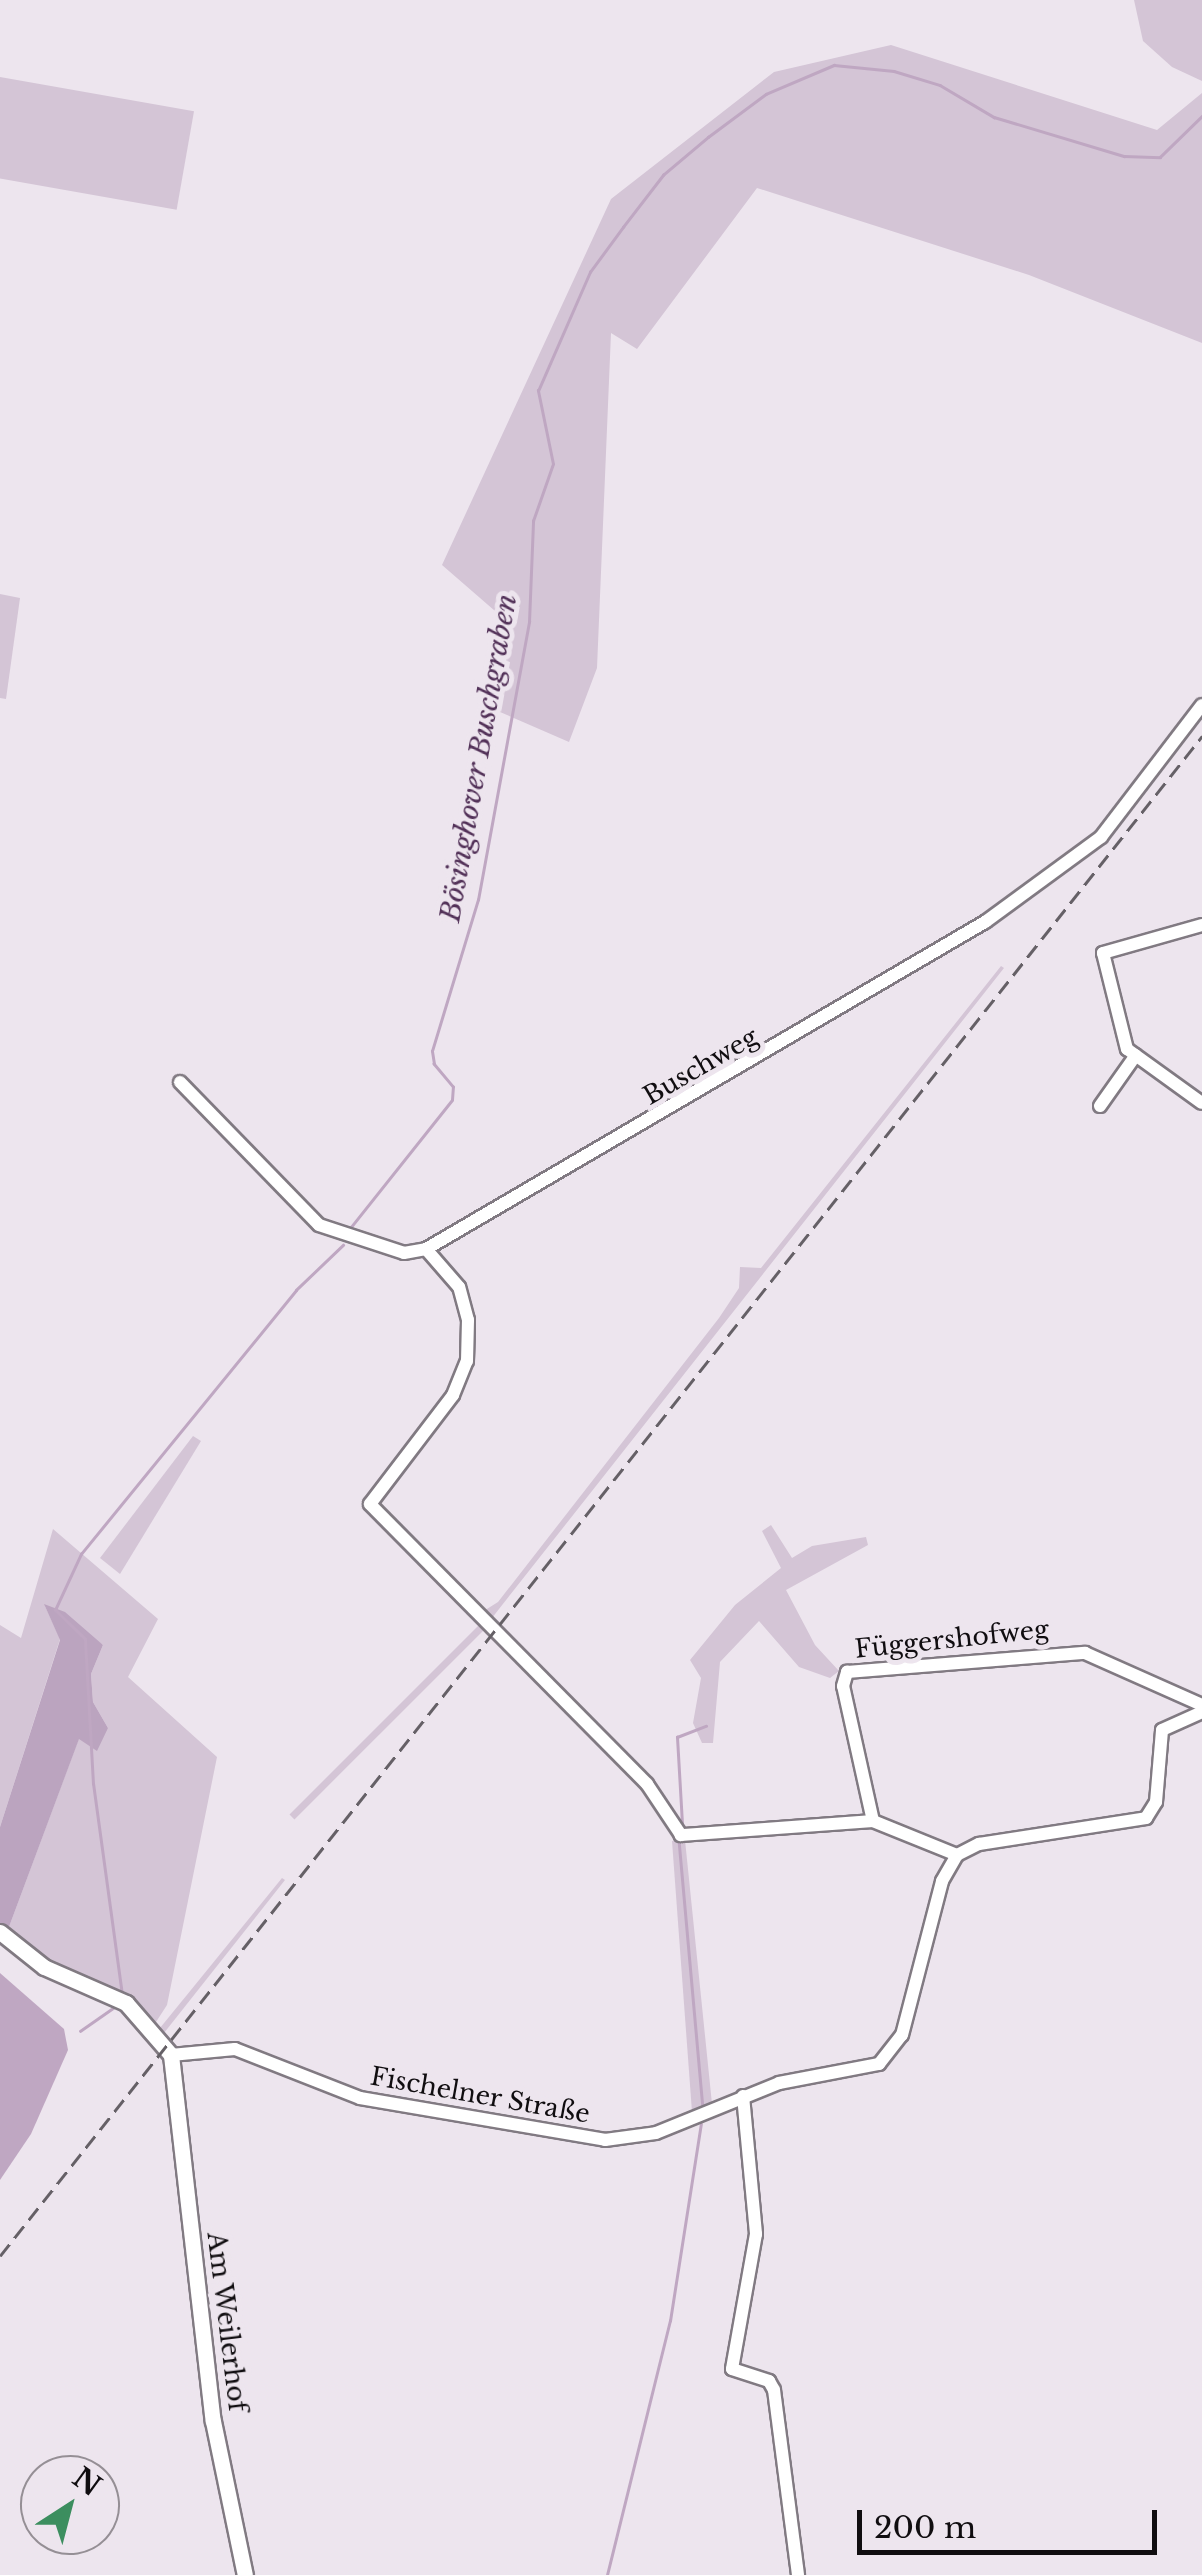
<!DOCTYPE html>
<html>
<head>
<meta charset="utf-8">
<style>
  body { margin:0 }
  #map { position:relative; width:1202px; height:2575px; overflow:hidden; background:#ede5ee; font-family:"Libre Baskerville",serif }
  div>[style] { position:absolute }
  .green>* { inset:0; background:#d4c5d6; transform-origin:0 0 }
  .forest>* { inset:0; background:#bba4bf }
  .water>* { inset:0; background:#bfa7c2 }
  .stream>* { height:2.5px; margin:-1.25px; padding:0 1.25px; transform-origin:1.25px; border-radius:1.25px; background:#bfa7c2 }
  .roads { filter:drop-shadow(2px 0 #817a82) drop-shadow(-2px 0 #817a82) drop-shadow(0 2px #817a82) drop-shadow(0 -2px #817a82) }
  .minor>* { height:12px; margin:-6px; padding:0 6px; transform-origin:6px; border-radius:6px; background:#fff }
  .tertiary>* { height:15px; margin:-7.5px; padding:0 7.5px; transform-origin:7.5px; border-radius:7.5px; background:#fff }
  .rail>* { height:2.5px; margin-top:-1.25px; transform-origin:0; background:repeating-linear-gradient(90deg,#656066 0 15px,transparent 0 23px) }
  span { translate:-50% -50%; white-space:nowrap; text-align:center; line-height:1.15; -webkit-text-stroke:10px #ede5ee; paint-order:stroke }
  .street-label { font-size:25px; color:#100d10 }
  .water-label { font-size:28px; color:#523158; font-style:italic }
  .north { position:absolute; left:20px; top:2455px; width:100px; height:100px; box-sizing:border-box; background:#ede5ee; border:2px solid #958f95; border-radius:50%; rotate:36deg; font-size:28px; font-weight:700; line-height:40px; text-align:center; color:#100d10 }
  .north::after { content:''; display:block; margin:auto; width:35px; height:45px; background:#3c8e5f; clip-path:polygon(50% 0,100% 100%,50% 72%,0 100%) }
  .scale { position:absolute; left:857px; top:2510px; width:300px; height:45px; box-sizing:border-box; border:5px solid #100d10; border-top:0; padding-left:12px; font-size:30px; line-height:35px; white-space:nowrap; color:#100d10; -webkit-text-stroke:8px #ede5ee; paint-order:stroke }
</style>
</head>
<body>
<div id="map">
  <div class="green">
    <div style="clip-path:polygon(1134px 0,1202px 0,1202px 81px,1172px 67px,1143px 41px)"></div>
    <div style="clip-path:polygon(891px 45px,1157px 130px,1202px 93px,1202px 343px,1029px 275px,757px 188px,637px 349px,611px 333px,597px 668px,569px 742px,500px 712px,510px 624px,442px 565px,611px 199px,774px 72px)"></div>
    <div style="left:0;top:77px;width:197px;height:100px;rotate:10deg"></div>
    <div style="clip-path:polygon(0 594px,20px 598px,6px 699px,0 698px)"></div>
    <div style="clip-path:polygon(1001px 966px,1004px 968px,488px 1623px,479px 1614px,498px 1602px,719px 1318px,739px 1288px,740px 1267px,761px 1268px)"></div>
    <div style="clip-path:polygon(193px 1436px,201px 1441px,120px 1574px,100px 1558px)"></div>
    <div style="clip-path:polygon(771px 1525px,792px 1558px,812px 1546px,866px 1537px,868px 1545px,786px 1590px,815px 1645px,839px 1671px,830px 1678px,799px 1667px,759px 1621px,720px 1662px,713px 1743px,702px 1743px,693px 1723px,701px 1678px,690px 1660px,735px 1605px,781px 1568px,762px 1531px)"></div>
    <div style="clip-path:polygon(53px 1529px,158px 1619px,128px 1677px,217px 1757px,167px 2005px,156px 2022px,129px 1999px,46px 1964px,6px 1935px,79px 1738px,108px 1728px,93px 1702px,91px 1674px,103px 1645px,45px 1606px,60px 1639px,0 1827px,0 1625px,21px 1638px)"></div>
    <div style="left:479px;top:1625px;width:7px;height:268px;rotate:45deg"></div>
    <div style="clip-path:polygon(685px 1840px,712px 2104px,692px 2112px,672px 1841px)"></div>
    <div style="clip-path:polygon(282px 1878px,285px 1880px,164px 2033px,160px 2028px)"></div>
  </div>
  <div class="forest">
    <div style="clip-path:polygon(44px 1604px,65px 1612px,103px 1645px,91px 1674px,93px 1702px,108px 1728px,97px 1751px,79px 1739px,6px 1935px,0 1927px,0 1827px,60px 1640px)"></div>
  </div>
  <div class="water">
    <div style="clip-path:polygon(0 1973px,64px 2029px,68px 2050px,31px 2134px,0 2180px)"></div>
  </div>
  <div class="stream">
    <div style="left:351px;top:1227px;width:162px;rotate:-51.5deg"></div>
    <div style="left:452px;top:1100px;width:13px;rotate:-86deg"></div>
    <div style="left:453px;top:1087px;width:30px;rotate:-130deg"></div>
    <div style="left:434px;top:1064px;width:13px;rotate:-99deg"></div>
    <div style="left:432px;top:1051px;width:158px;rotate:-73.1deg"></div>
    <div style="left:478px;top:900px;width:283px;rotate:-79.6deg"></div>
    <div style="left:529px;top:622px;width:101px;rotate:-87.7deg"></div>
    <div style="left:533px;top:521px;width:60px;rotate:-70.7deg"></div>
    <div style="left:553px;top:464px;width:75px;rotate:-101.6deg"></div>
    <div style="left:538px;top:391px;width:130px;rotate:-66.4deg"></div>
    <div style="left:590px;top:272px;width:56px;rotate:-53.7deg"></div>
    <div style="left:623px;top:227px;width:66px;rotate:-52.4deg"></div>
    <div style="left:663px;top:175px;width:59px;rotate:-40.2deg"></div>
    <div style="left:708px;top:137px;width:72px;rotate:-36.6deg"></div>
    <div style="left:766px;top:94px;width:74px;rotate:-23.1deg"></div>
    <div style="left:834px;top:65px;width:60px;rotate:5.7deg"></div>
    <div style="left:894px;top:71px;width:48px;rotate:16.9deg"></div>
    <div style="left:940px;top:85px;width:63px;rotate:30.7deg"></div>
    <div style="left:994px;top:117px;width:136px;rotate:16.7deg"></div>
    <div style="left:1124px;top:156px;width:36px;rotate:2deg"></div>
    <div style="left:1160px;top:157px;width:59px;rotate:-44.3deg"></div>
    <div style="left:682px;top:1824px;width:87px;rotate:-93.3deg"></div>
    <div style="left:677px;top:1737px;width:31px;rotate:-21deg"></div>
    <div style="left:679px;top:1840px;width:268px;rotate:84.9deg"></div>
    <div style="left:122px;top:1995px;width:213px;rotate:-97.8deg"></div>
    <div style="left:93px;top:1784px;width:145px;rotate:-93.2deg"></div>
    <div style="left:85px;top:1639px;width:42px;rotate:-136deg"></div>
    <div style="left:55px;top:1610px;width:62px;rotate:-65.1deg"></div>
    <div style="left:81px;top:1554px;width:340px;rotate:-50.8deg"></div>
    <div style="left:296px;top:1290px;width:65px;rotate:-43.8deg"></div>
    <div style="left:80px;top:2031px;width:44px;rotate:-34.8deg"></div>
    <div style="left:607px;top:2575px;width:262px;rotate:-76.1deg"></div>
    <div style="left:670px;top:2321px;width:199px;rotate:-81.1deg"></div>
  </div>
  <div class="roads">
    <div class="minor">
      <div style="left:1202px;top:925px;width:103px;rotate:164.2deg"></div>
      <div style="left:1103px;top:953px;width:99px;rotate:76deg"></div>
      <div style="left:1127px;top:1049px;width:92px;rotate:35.8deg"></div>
      <div style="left:180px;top:1082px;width:199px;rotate:45.8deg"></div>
      <div style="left:319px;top:1225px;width:89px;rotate:18.2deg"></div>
      <div style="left:404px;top:1253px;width:22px;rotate:-10deg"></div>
      <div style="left:1100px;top:1106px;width:62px;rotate:-54.8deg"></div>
      <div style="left:873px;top:1821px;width:138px;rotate:-102.5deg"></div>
      <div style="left:843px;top:1686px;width:15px;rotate:-74deg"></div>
      <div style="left:847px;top:1672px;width:239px;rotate:-4.6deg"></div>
      <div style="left:1085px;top:1653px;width:128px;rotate:24deg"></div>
      <div style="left:957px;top:1855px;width:91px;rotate:-158deg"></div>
      <div style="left:873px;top:1821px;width:193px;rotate:175.8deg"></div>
      <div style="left:681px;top:1835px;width:61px;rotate:-123.7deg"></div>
      <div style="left:647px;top:1784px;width:394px;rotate:-134.7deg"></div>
      <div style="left:370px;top:1504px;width:137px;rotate:-52.7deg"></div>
      <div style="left:453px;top:1395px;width:37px;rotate:-68deg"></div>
      <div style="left:467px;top:1361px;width:41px;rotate:-88.6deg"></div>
      <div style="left:468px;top:1320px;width:34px;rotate:-105deg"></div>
      <div style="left:459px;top:1287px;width:50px;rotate:-131deg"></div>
      <div style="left:426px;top:1249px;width:648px;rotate:-30.33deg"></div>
      <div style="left:985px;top:922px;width:144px;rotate:-36.2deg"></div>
      <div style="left:1101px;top:837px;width:166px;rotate:-52.6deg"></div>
      <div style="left:171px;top:2055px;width:64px;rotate:-5.4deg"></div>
      <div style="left:235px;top:2049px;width:134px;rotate:21.4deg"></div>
      <div style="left:360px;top:2098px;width:249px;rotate:9.7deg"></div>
      <div style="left:605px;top:2140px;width:51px;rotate:-7.8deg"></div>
      <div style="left:656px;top:2133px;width:133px;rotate:-22.1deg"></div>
      <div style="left:779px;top:2083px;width:102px;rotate:-10.8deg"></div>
      <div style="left:879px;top:2064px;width:37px;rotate:-52deg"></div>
      <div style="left:902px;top:2035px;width:159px;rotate:-75.4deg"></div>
      <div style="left:942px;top:1881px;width:30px;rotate:-60deg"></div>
      <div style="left:957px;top:1855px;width:25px;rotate:-27deg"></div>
      <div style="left:979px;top:1844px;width:169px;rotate:-8.8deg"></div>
      <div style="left:1146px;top:1818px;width:19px;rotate:-58deg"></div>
      <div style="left:1156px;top:1802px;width:72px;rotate:-85.2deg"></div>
      <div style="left:1162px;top:1730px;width:44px;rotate:-24.2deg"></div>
      <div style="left:743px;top:2096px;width:139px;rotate:84.6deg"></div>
      <div style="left:756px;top:2234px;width:137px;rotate:100.1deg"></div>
      <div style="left:732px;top:2369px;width:39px;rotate:18deg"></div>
      <div style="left:769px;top:2381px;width:10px;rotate:61deg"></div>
      <div style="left:774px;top:2390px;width:187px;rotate:82.6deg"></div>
    </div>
    <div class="tertiary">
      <div style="left:0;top:1932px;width:56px;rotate:38.5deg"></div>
      <div style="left:44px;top:1967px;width:90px;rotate:23.7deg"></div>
      <div style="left:126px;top:2003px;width:69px;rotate:49.1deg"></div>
      <div style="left:171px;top:2055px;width:368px;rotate:83.5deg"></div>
      <div style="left:213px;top:2421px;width:157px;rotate:78.3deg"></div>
    </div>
  </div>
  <div class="rail">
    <div style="left:0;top:2256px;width:1938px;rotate:-51.66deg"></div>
  </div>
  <div class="street-label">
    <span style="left:701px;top:1067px;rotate:-30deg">Buschweg</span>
    <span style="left:952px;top:1640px;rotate:-6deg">Függershofweg</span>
    <span style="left:480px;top:2096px;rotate:10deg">Fischelner Straße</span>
    <span style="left:226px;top:2322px;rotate:83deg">Am Weilerhof</span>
  </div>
  <div class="water-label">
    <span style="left:479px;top:758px;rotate:-80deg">Bösinghover Buschgraben</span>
  </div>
  <div class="north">N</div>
  <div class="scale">200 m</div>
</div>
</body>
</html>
